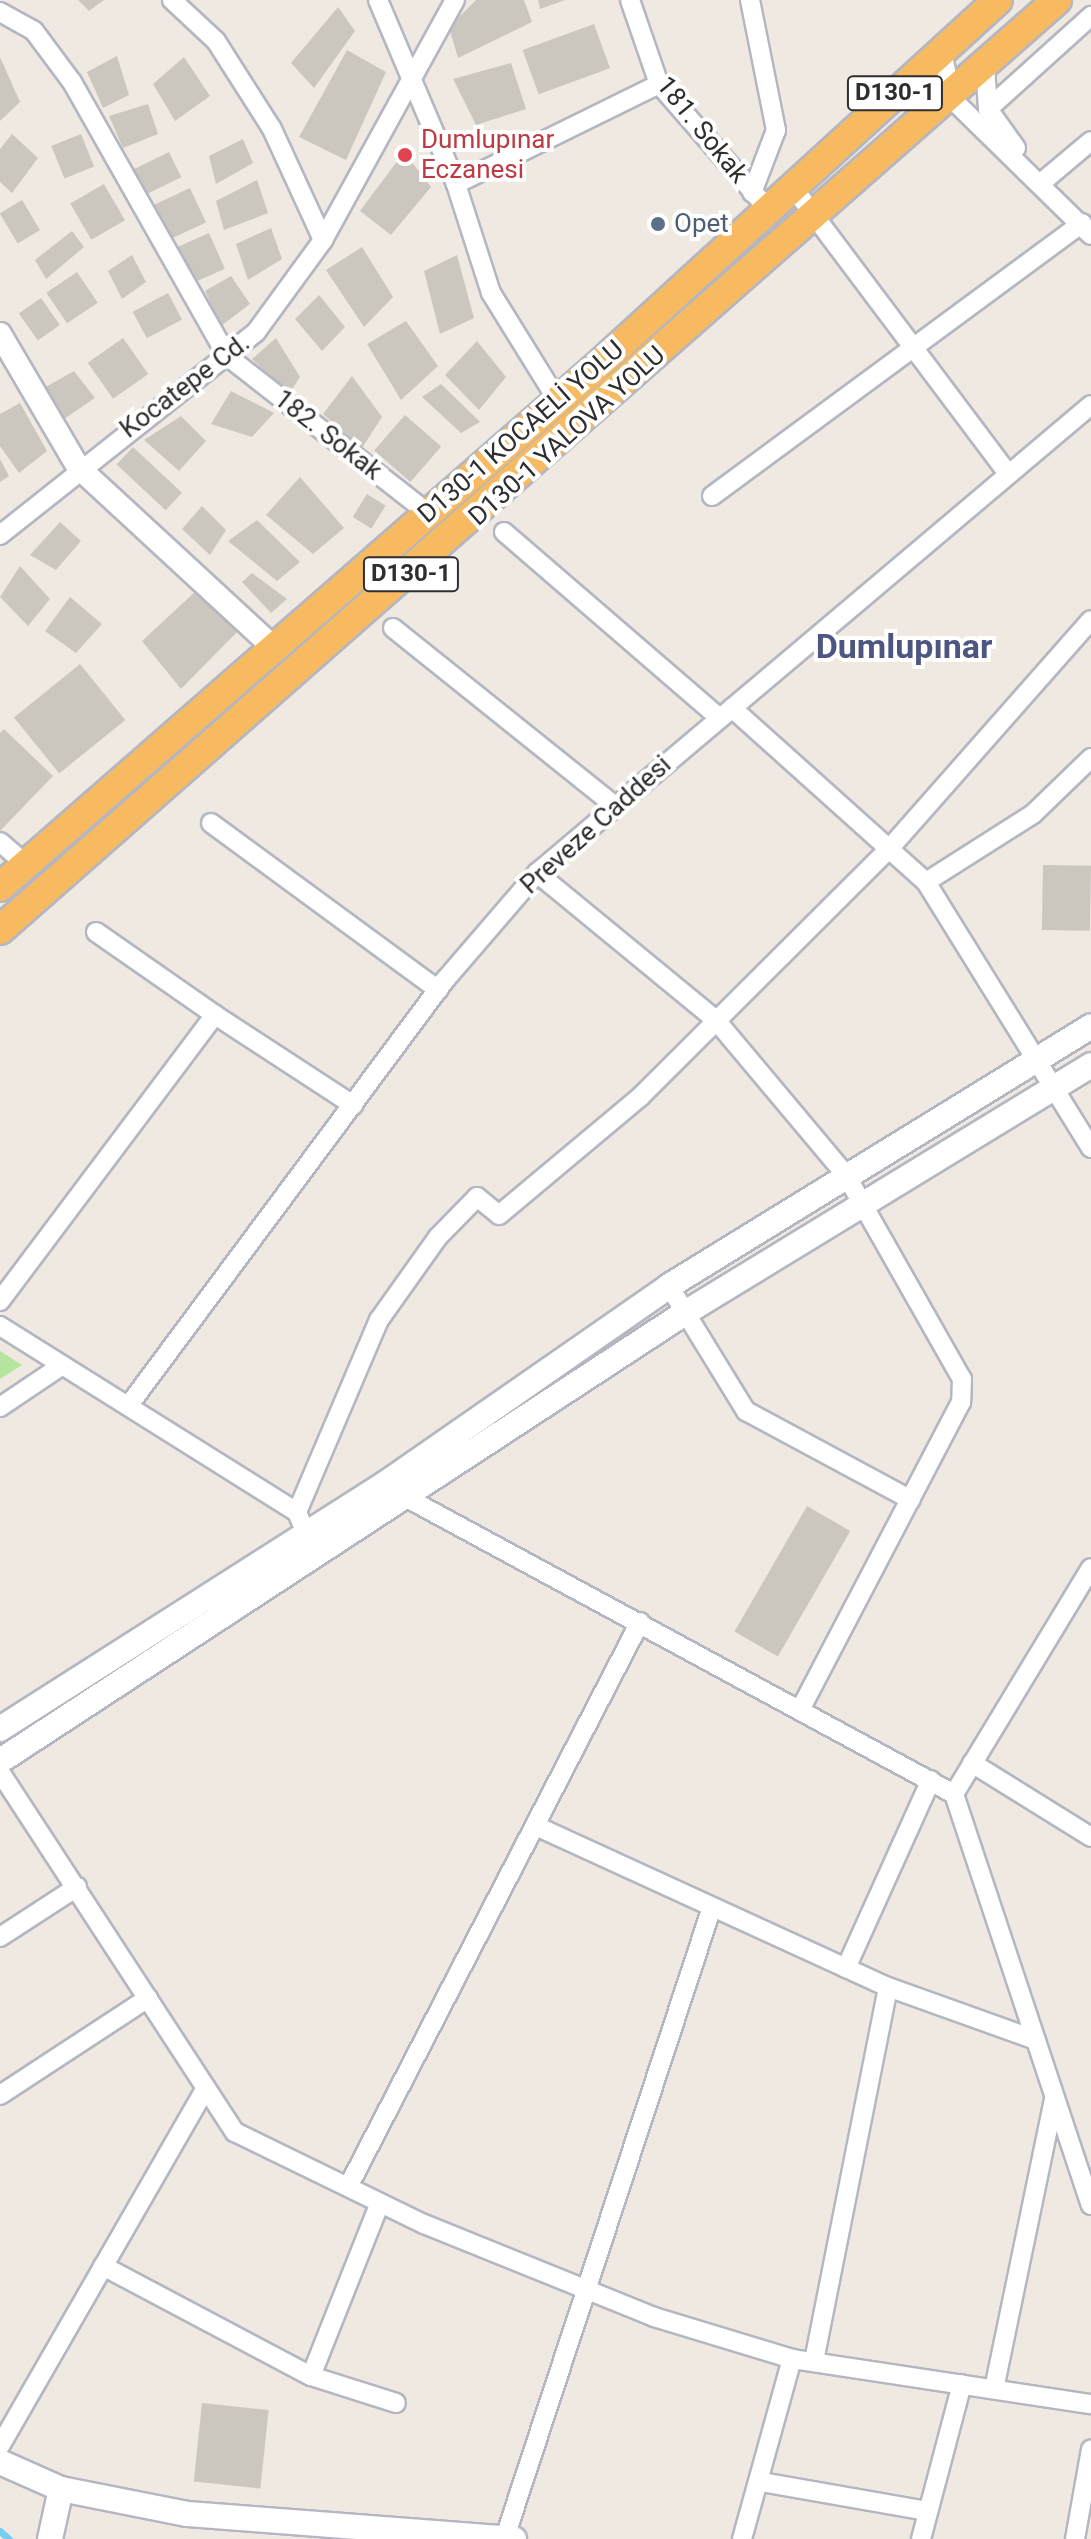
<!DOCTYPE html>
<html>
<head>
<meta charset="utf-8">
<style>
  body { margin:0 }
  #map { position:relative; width:1091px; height:2539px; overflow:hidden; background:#efe9e1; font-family:Roboto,sans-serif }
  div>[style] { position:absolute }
  .green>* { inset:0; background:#b6e59e }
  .stream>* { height:7px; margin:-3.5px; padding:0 3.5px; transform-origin:3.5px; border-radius:3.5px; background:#75cff0 }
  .building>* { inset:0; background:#cbc7bf; transform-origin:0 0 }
  .roads { filter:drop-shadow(2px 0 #b4b7c1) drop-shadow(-2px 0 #b4b7c1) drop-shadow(0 2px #b4b7c1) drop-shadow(0 -2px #b4b7c1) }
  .minor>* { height:18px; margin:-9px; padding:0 9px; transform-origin:9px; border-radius:9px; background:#fff }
  .tertiary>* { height:22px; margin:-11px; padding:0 11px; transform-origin:11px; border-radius:11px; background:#fff }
  .secondary>* { height:24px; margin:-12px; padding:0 12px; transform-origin:12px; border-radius:12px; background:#fff }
  .trunk>* { height:28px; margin:-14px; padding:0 14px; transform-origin:14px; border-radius:14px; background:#f8ba60 }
  .dots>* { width:22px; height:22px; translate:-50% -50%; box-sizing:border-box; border:4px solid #fff; border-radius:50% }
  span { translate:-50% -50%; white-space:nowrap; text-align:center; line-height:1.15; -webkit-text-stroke:8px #fff; paint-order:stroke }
  .shield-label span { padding:2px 6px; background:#fff; border:2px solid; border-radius:6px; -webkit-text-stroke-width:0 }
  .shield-label { font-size:24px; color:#2e2e2e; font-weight:700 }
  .street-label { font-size:26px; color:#2e2e2e }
  .health-label { font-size:26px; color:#be3a42 }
  .left { translate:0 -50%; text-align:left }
  .service-label { font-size:26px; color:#4e5e75 }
  .district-label { font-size:34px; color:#4d5680; font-weight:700 }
</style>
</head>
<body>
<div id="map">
  <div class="green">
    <div style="clip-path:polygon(0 1351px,22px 1365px,0 1379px)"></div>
  </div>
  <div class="stream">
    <div style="left:0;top:2531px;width:12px;rotate:42deg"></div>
  </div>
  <div class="building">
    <div style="clip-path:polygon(78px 0,104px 0,89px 11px)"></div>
    <div style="clip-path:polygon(476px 0,524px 0,532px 22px,458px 58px,449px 27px)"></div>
    <div style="clip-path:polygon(538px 0,565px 0,540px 9px)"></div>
    <div style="clip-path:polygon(338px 7px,355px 31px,314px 88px,291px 63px)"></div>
    <div style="left:594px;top:24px;width:47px;height:76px;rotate:70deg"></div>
    <div style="clip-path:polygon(347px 50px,386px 72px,346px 160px,299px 137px)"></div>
    <div style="clip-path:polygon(117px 56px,129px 95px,103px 108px,87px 72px)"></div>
    <div style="clip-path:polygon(0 57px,20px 102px,0 121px)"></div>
    <div style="clip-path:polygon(184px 57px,210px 96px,175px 121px,153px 84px)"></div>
    <div style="clip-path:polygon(511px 63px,526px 109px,476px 125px,453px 79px)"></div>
    <div style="clip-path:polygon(148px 104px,158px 134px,123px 148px,109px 116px)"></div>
    <div style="clip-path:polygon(12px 134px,38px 158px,12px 193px,0 182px,0 149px)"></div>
    <div style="left:81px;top:134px;width:35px;height:32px;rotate:68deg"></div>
    <div style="clip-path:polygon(243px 139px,253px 163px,216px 184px,209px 156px)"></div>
    <div style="left:169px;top:152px;width:28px;height:41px;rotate:64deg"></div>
    <div style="clip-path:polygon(404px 152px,431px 187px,391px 235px,360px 211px)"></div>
    <div style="clip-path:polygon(257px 180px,268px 213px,224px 230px,216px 201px)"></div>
    <div style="left:104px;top:184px;width:42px;height:39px;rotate:60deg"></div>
    <div style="left:190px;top:188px;width:38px;height:43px;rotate:65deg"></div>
    <div style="left:22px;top:200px;width:35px;height:26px;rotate:59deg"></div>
    <div style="clip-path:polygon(271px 228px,282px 259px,248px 280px,236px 244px)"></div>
    <div style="clip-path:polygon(72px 231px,84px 247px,46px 279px,35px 260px)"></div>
    <div style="left:209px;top:233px;width:39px;height:34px;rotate:66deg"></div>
    <div style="clip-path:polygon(362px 247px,393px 297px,364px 327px,326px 270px)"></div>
    <div style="clip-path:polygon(132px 255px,146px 282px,122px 299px,108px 271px)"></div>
    <div style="clip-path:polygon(457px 255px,474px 318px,440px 334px,424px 271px)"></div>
    <div style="left:77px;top:272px;width:37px;height:37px;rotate:56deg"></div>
    <div style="clip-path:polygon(231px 276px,250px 304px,221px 326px,205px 291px)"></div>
    <div style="left:168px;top:293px;width:30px;height:40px;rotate:62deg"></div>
    <div style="clip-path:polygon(319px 295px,345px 327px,322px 351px,295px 319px)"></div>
    <div style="left:41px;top:298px;width:33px;height:27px;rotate:55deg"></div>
    <div style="clip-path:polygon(406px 321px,438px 366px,401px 400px,367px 344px)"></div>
    <div style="left:123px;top:338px;width:44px;height:43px;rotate:55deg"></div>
    <div style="clip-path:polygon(276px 338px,300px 377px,289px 394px,252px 359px)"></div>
    <div style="clip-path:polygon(477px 341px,506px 377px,479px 410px,445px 375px)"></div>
    <div style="clip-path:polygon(74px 371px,95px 398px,64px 419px,44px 388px)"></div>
    <div style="clip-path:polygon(352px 376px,382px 417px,362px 448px,323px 414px)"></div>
    <div style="clip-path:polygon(441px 384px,480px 422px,461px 433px,422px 397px)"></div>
    <div style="clip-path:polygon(231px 391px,274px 413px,252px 437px,211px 424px)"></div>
    <div style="clip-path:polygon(20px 403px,47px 451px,19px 473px,0 446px,0 414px)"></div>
    <div style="left:405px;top:415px;width:48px;height:47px;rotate:41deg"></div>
    <div style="clip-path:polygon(181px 416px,206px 441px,179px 471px,144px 440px)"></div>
    <div style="left:133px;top:447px;width:67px;height:24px;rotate:43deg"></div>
    <div style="clip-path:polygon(0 459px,9px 476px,0 482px)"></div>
    <div style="clip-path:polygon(300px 477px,344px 528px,313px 554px,266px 515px)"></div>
    <div style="left:367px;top:494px;width:22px;height:27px;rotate:32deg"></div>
    <div style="clip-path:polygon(202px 506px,226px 530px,210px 555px,182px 529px)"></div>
    <div style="clip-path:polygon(257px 520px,300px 562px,277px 581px,228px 541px)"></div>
    <div style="clip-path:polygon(60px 522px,81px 541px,56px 570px,30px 555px)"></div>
    <div style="clip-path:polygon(20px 566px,50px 599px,28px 626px,0 597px)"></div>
    <div style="clip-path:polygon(252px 573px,287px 599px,271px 613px,242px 582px)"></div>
    <div style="clip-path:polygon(197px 590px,239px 630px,181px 689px,142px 641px)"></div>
    <div style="clip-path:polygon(70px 597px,102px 624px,76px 653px,45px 631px)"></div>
    <div style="left:80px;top:664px;width:72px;height:85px;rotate:51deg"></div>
    <div style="clip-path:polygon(4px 729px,53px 776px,0 831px,0 733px)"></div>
    <div style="left:1043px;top:865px;width:48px;height:65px;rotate:1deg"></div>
    <div style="left:807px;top:1506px;width:50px;height:145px;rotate:30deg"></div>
    <div style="left:202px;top:2403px;width:67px;height:79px;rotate:6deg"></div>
  </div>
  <div class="roads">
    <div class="minor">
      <div style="left:172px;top:0;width:60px;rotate:43deg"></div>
      <div style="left:216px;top:41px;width:104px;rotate:57.5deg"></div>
      <div style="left:272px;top:129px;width:122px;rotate:65.3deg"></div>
      <div style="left:378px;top:0;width:200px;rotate:67deg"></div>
      <div style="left:456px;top:184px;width:114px;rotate:72.2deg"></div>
      <div style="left:491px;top:293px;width:127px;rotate:58.2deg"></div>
      <div style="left:630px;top:0;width:89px;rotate:71deg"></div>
      <div style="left:659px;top:84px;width:166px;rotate:48.9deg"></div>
      <div style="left:750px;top:0;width:133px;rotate:78.7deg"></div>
      <div style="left:776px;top:130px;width:67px;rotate:110.9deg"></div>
      <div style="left:0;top:12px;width:39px;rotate:29deg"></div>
      <div style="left:34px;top:31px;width:64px;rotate:53.3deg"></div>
      <div style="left:72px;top:82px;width:315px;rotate:60.5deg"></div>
      <div style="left:227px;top:356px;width:256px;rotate:38deg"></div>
      <div style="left:942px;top:51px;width:49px;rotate:78.2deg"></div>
      <div style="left:952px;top:99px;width:194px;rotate:44.4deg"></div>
      <div style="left:985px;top:67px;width:42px;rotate:85.9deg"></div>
      <div style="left:988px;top:109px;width:48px;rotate:54.3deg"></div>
      <div style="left:988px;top:109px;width:139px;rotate:-42.1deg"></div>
      <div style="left:1041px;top:183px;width:65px;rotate:-40deg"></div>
      <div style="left:456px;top:184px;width:226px;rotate:-26.2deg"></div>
      <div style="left:792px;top:186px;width:360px;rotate:53.1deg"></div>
      <div style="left:712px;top:496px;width:460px;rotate:-36.4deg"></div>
      <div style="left:504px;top:532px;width:283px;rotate:40.8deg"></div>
      <div style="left:0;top:535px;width:327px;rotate:-38.4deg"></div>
      <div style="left:256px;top:332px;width:114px;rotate:-53.9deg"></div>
      <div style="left:323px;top:240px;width:274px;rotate:-61.2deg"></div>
      <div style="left:393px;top:628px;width:283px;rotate:38.7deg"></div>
      <div style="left:732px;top:708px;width:261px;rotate:41.9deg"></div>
      <div style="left:926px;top:882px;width:313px;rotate:58.2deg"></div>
      <div style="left:211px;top:823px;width:282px;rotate:36.3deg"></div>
      <div style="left:0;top:842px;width:35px;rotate:41deg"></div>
      <div style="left:537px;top:873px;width:230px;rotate:39.4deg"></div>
      <div style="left:715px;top:1019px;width:204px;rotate:50deg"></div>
      <div style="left:846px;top:1175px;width:235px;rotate:60.4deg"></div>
      <div style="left:962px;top:1379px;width:23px;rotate:92deg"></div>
      <div style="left:961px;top:1402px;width:345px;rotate:117.6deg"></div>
      <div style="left:926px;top:882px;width:127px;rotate:-32.4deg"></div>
      <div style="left:1033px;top:814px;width:81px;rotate:-44deg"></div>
      <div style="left:96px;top:932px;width:145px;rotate:34.9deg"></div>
      <div style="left:669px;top:1286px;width:147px;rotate:58.4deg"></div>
      <div style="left:746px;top:1411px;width:187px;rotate:28.3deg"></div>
      <div style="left:0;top:1301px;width:358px;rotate:-53.1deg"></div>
      <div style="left:215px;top:1015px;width:165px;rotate:33.1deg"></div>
      <div style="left:0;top:1326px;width:350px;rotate:32.1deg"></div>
      <div style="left:297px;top:1512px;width:11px;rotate:68deg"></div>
      <div style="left:129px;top:1405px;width:530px;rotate:-53.37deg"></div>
      <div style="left:445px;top:980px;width:141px;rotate:-49.3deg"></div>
      <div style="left:537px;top:873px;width:725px;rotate:-40.19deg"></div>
      <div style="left:0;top:1407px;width:73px;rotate:-33.9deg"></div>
      <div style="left:394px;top:1491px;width:637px;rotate:28.42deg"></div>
      <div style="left:954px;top:1794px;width:433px;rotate:71.6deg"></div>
      <div style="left:297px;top:1512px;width:209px;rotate:-66.9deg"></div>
      <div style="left:379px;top:1320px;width:102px;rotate:-54.6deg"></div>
      <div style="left:438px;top:1237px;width:56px;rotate:-45.7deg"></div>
      <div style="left:477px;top:1197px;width:28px;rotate:39deg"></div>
      <div style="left:499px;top:1215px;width:184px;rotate:-39.9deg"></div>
      <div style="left:640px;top:1097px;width:351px;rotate:-44.9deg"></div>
      <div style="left:889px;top:849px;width:305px;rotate:-48.6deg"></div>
      <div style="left:972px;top:1763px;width:140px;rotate:31.9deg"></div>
      <div style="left:0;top:1772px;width:430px;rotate:56.9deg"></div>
      <div style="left:235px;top:2132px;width:210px;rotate:26deg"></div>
      <div style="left:424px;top:2224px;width:248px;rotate:22deg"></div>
      <div style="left:654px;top:2317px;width:144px;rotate:16.9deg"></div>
      <div style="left:792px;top:2359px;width:302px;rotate:8.6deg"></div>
      <div style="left:954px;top:1794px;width:264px;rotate:-58.8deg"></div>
      <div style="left:536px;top:1826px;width:387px;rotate:24.6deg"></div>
      <div style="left:888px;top:1987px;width:157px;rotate:19.7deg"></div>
      <div style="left:0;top:1937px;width:92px;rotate:-33deg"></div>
      <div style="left:846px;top:1968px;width:206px;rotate:-65.7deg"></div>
      <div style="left:0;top:2095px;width:177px;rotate:-33.2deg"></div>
      <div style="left:348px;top:2187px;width:636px;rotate:-62.67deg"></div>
      <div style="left:103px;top:2266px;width:235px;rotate:27.9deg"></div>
      <div style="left:311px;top:2376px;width:89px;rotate:17.6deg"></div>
      <div style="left:814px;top:2361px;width:381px;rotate:-78.8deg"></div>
      <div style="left:311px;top:2376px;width:186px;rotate:-68.3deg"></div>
      <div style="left:994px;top:2389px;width:297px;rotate:-78.3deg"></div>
      <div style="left:0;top:2446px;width:413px;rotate:-60.1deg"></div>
      <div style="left:761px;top:2482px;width:169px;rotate:9.9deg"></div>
      <div style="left:505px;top:2537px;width:663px;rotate:-71.81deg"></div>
      <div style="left:742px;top:2539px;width:187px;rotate:-74.5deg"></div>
      <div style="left:921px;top:2539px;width:160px;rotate:-75.2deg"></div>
      <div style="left:1075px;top:2539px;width:91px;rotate:-79.9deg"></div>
    </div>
    <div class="tertiary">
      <div style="left:0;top:334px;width:154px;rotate:59.6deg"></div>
      <div style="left:78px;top:467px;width:267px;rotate:42.7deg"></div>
    </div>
    <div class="secondary">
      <div style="left:0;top:1729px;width:458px;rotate:-32.5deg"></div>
      <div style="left:386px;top:1483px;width:345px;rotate:-34.8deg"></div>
      <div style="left:669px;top:1286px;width:496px;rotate:-31.6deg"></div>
      <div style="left:0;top:1761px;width:818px;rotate:-33.19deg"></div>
      <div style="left:685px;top:1313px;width:476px;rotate:-31.4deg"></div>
      <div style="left:0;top:2462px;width:67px;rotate:23.9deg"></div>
      <div style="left:61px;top:2489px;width:128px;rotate:11.2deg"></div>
      <div style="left:187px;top:2514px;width:328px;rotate:4.4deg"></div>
      <div style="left:50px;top:2539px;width:51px;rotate:-77.6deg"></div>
    </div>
    <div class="trunk">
      <div style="left:0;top:887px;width:788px;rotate:-41.09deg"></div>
      <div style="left:594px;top:369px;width:547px;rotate:-42.41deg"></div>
      <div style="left:0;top:930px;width:1408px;rotate:-41.34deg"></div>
    </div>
  </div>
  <div class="dots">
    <div style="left:405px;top:155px;background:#e0444e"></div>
    <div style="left:658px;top:224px;background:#5c6f8a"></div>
  </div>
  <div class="shield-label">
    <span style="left:895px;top:93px">D130-1</span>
    <span style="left:411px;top:574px">D130-1</span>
  </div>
  <div class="street-label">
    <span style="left:702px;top:130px;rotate:51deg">181. Sokak</span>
    <span style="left:185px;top:386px;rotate:-37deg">Kocatepe Cd.</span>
    <span style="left:521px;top:432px;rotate:-41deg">D130-1 KOCAELİ YOLU</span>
    <span style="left:328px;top:435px;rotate:38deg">182. Sokak</span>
    <span style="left:567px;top:436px;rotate:-42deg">D130-1 YALOVA YOLU</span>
    <span style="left:596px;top:825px;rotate:-42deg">Preveze Caddesi</span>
  </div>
  <div class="health-label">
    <span class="left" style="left:421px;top:155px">Dumlupınar<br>Eczanesi</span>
  </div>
  <div class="service-label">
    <span class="left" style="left:674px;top:224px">Opet</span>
  </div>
  <div class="district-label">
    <span style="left:904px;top:647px">Dumlupınar</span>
  </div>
</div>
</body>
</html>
